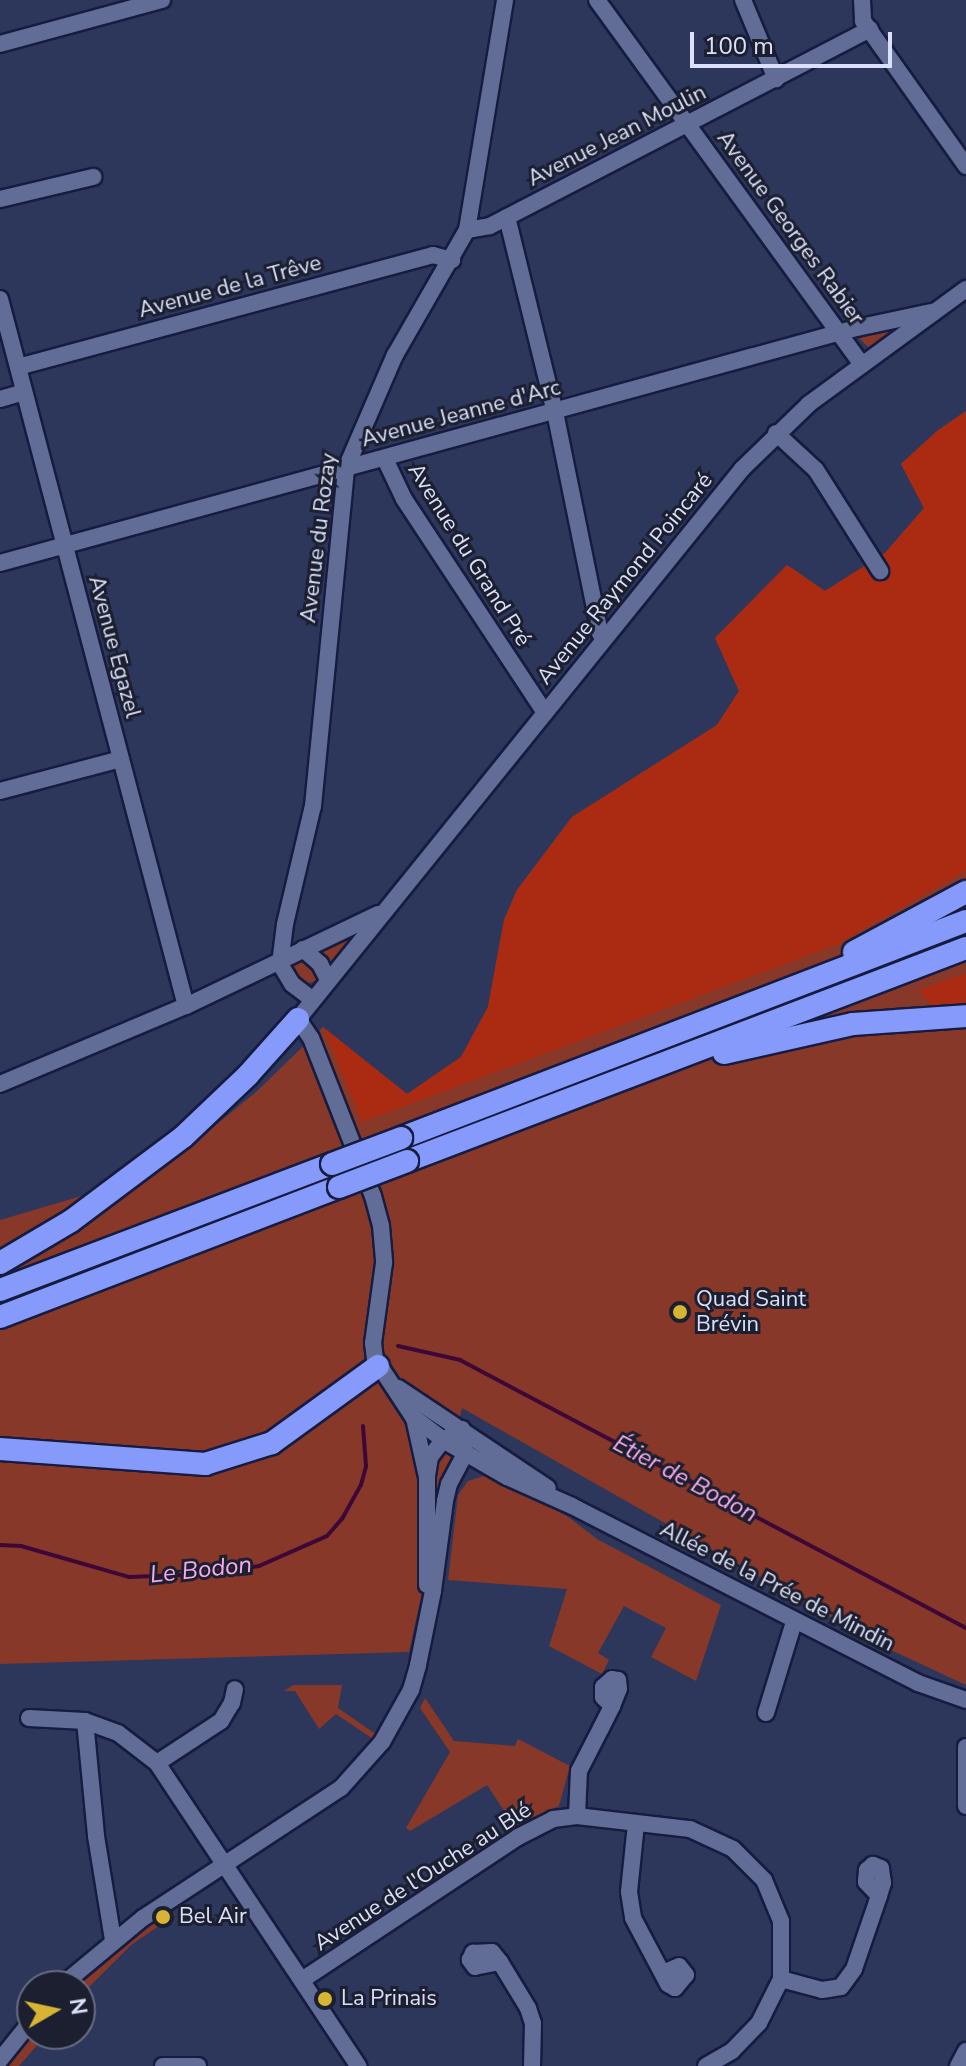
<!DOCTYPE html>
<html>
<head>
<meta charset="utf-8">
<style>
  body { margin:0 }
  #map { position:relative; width:966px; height:2066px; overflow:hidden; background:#2d365b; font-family:"Nunito Sans",sans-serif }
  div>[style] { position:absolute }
  .green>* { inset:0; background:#883828 }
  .forest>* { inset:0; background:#aa2b12 }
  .stream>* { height:4px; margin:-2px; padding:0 2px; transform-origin:2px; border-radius:2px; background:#3d0837 }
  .roads { filter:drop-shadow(2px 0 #161c3f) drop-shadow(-2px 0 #161c3f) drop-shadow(0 2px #161c3f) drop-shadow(0 -2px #161c3f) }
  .minor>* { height:16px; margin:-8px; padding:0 8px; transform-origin:8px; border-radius:8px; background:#626d97 }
  .highway>* { height:22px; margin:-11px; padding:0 11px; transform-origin:11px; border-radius:11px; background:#859afb }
  .bridges { filter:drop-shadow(2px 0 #161c3f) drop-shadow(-2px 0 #161c3f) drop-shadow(0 2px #161c3f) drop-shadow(0 -2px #161c3f) }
  .highway-bridge>* { height:22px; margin:-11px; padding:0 11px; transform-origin:11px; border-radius:11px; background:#859afb }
  .dots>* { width:22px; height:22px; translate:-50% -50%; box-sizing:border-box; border:4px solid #1b1f30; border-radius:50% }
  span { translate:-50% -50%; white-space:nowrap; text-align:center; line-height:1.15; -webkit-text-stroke:6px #1b1f30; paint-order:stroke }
  .street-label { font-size:22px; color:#d9e0f8 }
  .poi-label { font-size:22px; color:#d9e0f8 }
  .left { translate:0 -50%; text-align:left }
  .water-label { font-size:24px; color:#f6abe9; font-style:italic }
  .north { position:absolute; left:16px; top:1970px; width:80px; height:80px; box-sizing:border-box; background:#1b1f30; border:2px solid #676c80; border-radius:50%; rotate:81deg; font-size:22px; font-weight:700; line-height:32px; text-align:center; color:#d9e0f8 }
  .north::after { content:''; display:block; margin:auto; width:28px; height:36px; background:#d7b434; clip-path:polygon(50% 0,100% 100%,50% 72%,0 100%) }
  .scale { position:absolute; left:690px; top:32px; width:202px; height:36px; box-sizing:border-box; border:4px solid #d9e0f8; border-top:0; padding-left:10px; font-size:24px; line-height:28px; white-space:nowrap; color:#d9e0f8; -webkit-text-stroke:6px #1b1f30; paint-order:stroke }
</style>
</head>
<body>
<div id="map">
  <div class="green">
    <div style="clip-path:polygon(905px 325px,871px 350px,859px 338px,860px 334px)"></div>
    <div style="clip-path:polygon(966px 411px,966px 1685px,878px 1644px,462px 1408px,409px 1652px,0 1664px,0 1220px,156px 1174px,256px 1092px,323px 1027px,407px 1094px,461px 1057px,488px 1007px,504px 920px,517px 890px,572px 817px,717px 725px,739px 691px,715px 638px,787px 565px,825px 591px,885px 553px,924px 508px,901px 464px,937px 431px)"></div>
    <div style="clip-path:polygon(359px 931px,332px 965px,316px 949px)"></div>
    <div style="clip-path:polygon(295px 959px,305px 959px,321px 977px,318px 980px,309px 983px,300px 980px,291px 965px)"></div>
    <div style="clip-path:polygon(487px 1475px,567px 1516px,597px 1539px,721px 1605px,696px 1681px,651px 1657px,666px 1628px,624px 1606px,598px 1653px,609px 1660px,602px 1674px,549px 1646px,567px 1589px,448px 1580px,458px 1495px,468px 1481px)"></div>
    <div style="clip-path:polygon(293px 1685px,342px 1685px,338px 1708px,377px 1735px,373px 1739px,336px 1714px,319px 1729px,295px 1691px,284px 1691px)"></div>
    <div style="clip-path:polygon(425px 1698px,454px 1741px,515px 1746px,518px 1739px,570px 1766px,559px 1806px,515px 1827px,487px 1785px,410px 1831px,406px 1828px,450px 1752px,420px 1708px)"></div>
    <div style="clip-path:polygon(172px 1911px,175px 1915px,131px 1945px,80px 1996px,80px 1986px,76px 1986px,118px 1943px)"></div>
    <div style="clip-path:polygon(33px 2034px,47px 2034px,19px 2066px,6px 2066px)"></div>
  </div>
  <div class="forest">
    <div style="clip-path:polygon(966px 411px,966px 871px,838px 944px,362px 1122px,323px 1027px,407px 1094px,461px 1057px,488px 1007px,504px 920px,517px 890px,572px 817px,717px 725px,739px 691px,715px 638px,787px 565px,825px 591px,885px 553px,924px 508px,901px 464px,937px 431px)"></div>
    <div style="clip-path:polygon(966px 973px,966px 1004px,930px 1005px,919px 990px)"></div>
  </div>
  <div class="stream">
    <div style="left:398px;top:1346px;width:64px;rotate:12.7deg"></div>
    <div style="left:460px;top:1360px;width:573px;rotate:27.91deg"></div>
    <div style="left:0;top:1545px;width:21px;rotate:3deg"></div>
    <div style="left:21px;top:1546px;width:112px;rotate:16deg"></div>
    <div style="left:129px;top:1577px;width:81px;rotate:-2.1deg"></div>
    <div style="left:210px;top:1574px;width:50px;rotate:-9.3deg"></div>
    <div style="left:259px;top:1566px;width:74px;rotate:-23.8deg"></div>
    <div style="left:327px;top:1536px;width:23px;rotate:-49deg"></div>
    <div style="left:342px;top:1519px;width:39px;rotate:-61deg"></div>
    <div style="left:361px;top:1485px;width:20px;rotate:-75deg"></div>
    <div style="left:366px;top:1466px;width:40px;rotate:-94.3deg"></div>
  </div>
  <div class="roads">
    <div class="minor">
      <div style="left:597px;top:0;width:451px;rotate:54deg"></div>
      <div style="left:743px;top:0;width:86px;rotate:67.3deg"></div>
      <div style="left:862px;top:0;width:21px;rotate:87deg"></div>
      <div style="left:863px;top:21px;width:178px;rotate:54.6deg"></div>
      <div style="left:0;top:44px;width:168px;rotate:-15.2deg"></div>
      <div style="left:0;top:199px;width:96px;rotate:-13.3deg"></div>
      <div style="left:507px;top:217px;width:201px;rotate:76.2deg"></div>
      <div style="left:555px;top:412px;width:226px;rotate:78.5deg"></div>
      <div style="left:600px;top:633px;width:7px;rotate:56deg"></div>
      <div style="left:467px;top:230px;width:23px;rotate:-10deg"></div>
      <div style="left:490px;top:226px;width:428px;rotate:-27.4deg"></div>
      <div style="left:966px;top:289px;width:195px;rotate:143.8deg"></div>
      <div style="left:809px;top:404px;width:93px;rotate:135.9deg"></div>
      <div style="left:742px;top:469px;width:707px;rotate:128.91deg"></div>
      <div style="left:298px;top:1019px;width:23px;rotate:56deg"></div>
      <div style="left:311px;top:1038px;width:170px;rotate:68.6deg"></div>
      <div style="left:373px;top:1196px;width:31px;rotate:75deg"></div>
      <div style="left:381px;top:1226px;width:37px;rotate:85deg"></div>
      <div style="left:384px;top:1263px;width:81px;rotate:97.8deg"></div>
      <div style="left:373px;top:1343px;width:16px;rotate:83deg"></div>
      <div style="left:375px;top:1359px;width:69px;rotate:56.8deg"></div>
      <div style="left:413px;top:1417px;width:38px;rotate:37deg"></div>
      <div style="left:443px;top:1440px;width:74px;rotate:30deg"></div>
      <div style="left:507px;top:1477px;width:71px;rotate:24deg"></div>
      <div style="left:572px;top:1506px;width:389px;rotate:27.1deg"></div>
      <div style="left:918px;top:1683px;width:51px;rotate:19.5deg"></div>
      <div style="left:0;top:299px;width:731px;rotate:75.26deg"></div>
      <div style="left:18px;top:367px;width:430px;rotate:-15.1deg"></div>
      <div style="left:433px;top:255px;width:20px;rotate:15deg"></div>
      <div style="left:0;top:399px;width:25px;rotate:-16deg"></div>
      <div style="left:776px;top:433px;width:54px;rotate:42.8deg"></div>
      <div style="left:816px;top:470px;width:120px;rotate:57.6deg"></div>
      <div style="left:385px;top:459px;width:44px;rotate:64.6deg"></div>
      <div style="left:404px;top:499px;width:256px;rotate:56.6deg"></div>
      <div style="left:0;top:563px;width:884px;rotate:-15.36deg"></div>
      <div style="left:852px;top:329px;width:81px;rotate:-12.1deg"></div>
      <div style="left:0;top:791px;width:125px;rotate:-14.8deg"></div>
      <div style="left:303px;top:949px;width:23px;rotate:41deg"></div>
      <div style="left:320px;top:964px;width:18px;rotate:63deg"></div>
      <div style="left:280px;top:964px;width:40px;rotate:-82.9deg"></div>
      <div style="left:285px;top:924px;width:121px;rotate:-76.7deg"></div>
      <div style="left:313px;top:806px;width:340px;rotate:-84.4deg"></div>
      <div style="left:346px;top:468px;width:123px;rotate:-66.6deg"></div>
      <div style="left:395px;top:355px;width:144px;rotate:-60.1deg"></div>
      <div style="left:467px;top:230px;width:233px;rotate:-80.6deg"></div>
      <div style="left:280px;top:964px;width:23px;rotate:59deg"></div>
      <div style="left:292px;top:984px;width:25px;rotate:37deg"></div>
      <div style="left:0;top:1084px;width:202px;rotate:-22.8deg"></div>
      <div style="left:186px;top:1006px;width:213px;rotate:-25.6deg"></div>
      <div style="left:398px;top:1388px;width:180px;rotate:33.7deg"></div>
      <div style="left:414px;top:1418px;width:60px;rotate:77.6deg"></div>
      <div style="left:427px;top:1477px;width:108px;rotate:90deg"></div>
      <div style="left:766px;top:1713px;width:95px;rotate:-72.9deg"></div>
      <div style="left:29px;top:1718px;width:56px;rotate:3.1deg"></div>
      <div style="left:85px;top:1721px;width:35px;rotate:20deg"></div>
      <div style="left:118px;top:1733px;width:49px;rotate:37.6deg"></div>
      <div style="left:157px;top:1763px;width:364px;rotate:56.4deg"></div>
      <div style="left:85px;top:1721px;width:116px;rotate:84.5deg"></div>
      <div style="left:96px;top:1836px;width:105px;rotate:80.7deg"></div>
      <div style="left:157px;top:1763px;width:77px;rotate:-33.3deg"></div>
      <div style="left:221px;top:1721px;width:21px;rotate:-59deg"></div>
      <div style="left:232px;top:1703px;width:14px;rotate:-78deg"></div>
      <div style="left:966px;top:1806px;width:59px;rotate:-90deg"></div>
      <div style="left:577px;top:1816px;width:45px;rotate:-87.5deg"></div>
      <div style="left:579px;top:1771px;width:48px;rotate:-62.9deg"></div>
      <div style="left:601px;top:1728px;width:25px;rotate:-63deg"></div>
      <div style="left:612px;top:1706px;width:18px;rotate:-68deg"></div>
      <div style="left:619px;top:1689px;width:9px;rotate:-96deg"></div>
      <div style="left:618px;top:1680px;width:6px;rotate:-171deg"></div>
      <div style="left:612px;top:1679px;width:12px;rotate:138deg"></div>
      <div style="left:603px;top:1687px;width:10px;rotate:90deg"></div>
      <div style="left:603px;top:1697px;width:13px;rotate:45deg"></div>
      <div style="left:636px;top:1824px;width:68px;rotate:95.9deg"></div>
      <div style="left:629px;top:1892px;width:26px;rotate:81deg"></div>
      <div style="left:633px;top:1918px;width:75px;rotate:62.1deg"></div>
      <div style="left:668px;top:1984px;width:8px;rotate:30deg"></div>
      <div style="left:675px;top:1988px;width:17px;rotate:-50deg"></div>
      <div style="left:686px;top:1975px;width:11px;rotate:-128deg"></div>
      <div style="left:679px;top:1966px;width:17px;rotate:156deg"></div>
      <div style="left:500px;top:1962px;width:25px;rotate:169deg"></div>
      <div style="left:475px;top:1967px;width:9px;rotate:-126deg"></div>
      <div style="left:470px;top:1960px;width:8px;rotate:-67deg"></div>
      <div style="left:473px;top:1953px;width:19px;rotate:-3deg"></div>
      <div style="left:492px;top:1952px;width:13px;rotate:51deg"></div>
      <div style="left:500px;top:1962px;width:54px;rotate:58.7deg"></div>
      <div style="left:528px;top:2008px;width:16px;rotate:72deg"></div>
      <div style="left:533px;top:2023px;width:43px;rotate:91.3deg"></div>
      <div style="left:781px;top:1979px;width:42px;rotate:15deg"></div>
      <div style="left:822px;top:1990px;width:19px;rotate:-9deg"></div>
      <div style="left:841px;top:1987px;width:22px;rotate:-54deg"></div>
      <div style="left:854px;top:1969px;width:77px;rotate:-71.1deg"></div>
      <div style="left:879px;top:1896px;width:14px;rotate:-73deg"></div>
      <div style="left:883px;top:1883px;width:15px;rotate:-98deg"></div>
      <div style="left:881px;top:1868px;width:9px;rotate:-159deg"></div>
      <div style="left:873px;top:1865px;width:8px;rotate:140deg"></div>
      <div style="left:867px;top:1870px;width:12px;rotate:95deg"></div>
      <div style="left:866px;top:1882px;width:19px;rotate:47deg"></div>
      <div style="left:302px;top:1980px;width:259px;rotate:-33.5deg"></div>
      <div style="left:518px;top:1837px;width:39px;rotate:-27deg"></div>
      <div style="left:553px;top:1819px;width:24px;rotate:-7deg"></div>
      <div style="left:577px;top:1816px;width:114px;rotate:6.6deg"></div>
      <div style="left:690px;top:1829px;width:47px;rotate:24.9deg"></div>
      <div style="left:733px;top:1849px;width:44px;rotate:45deg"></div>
      <div style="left:764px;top:1880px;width:44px;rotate:67.5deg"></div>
      <div style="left:781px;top:1921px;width:58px;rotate:90deg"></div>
      <div style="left:781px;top:1979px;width:49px;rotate:116.6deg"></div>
      <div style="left:759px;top:2023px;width:39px;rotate:134deg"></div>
      <div style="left:732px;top:2051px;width:30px;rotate:150deg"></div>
      <div style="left:61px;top:1986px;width:107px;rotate:-39.7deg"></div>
      <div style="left:143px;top:1918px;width:237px;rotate:-33.3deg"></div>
      <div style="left:341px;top:1788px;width:62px;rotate:-48.3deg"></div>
      <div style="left:382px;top:1742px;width:60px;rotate:-60.9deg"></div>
      <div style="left:411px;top:1690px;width:26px;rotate:-74deg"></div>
      <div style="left:418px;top:1665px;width:76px;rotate:-78.5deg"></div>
      <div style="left:433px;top:1591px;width:91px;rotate:-82.4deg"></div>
      <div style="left:445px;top:1501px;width:17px;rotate:-77deg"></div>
      <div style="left:449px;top:1484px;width:34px;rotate:-62deg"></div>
      <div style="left:465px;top:1454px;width:25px;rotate:-97deg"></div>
      <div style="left:462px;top:1429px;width:22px;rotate:150deg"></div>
      <div style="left:443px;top:1440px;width:21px;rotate:127deg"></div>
      <div style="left:430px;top:1457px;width:20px;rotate:99deg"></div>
      <div style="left:0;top:2060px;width:51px;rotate:-51.3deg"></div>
      <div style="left:163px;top:2066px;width:35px"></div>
      <div style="left:958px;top:2066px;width:17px;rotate:-62deg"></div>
    </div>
    <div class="highway">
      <div style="left:854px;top:952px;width:127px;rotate:-28.2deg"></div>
      <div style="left:724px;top:1053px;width:132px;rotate:-12.7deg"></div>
      <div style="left:853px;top:1024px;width:113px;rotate:-4deg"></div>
      <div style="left:401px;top:1138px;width:605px;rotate:-21.01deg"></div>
      <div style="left:407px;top:1161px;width:598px;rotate:-20.86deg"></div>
      <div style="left:0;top:1263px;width:82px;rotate:-30.6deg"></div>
      <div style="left:71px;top:1221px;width:140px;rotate:-36.9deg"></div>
      <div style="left:183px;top:1137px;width:90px;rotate:-43.6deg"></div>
      <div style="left:248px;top:1075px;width:75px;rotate:-48.2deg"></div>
      <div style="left:0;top:1290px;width:355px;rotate:-20.8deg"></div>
      <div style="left:0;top:1317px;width:363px;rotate:-21deg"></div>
      <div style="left:0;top:1449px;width:206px;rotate:4.2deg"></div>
      <div style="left:205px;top:1464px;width:70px;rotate:-17.4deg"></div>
      <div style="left:272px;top:1443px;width:131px;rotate:-36deg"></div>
    </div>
  </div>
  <div class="bridges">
    <div class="highway-bridge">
      <div style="left:332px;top:1164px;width:74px;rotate:-20.6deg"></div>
      <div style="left:339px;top:1187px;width:73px;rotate:-20.9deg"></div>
    </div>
  </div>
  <div class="dots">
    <div style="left:680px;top:1312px;background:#d7b434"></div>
    <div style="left:163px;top:1917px;background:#d7b434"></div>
    <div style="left:325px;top:1999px;background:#d7b434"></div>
  </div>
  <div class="street-label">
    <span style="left:617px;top:136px;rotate:-27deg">Avenue Jean Moulin</span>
    <span style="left:790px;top:228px;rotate:54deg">Avenue Georges Rabier</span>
    <span style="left:230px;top:287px;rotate:-15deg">Avenue de la Trêve</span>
    <span style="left:461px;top:414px;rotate:-15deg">Avenue Jeanne d'Arc</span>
    <span style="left:319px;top:538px;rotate:-83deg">Avenue du Rozay</span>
    <span style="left:469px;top:555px;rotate:58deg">Avenue du Grand Pré</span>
    <span style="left:625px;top:579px;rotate:-51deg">Avenue Raymond Poincaré</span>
    <span style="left:114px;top:647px;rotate:75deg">Avenue Egazel</span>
    <span style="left:777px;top:1587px;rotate:27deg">Allée de la Prée de Mindin</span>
    <span style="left:423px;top:1877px;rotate:-33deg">Avenue de l'Ouche au Blé</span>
  </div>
  <div class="poi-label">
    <span class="left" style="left:696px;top:1312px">Quad Saint<br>Brévin</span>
    <span class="left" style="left:179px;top:1917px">Bel Air</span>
    <span class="left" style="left:341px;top:1999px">La Prinais</span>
  </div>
  <div class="water-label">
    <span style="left:685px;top:1479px;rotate:28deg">Étier de Bodon</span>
    <span style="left:201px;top:1570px;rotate:-6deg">Le Bodon</span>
  </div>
  <div class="north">N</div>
  <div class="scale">100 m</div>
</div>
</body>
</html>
